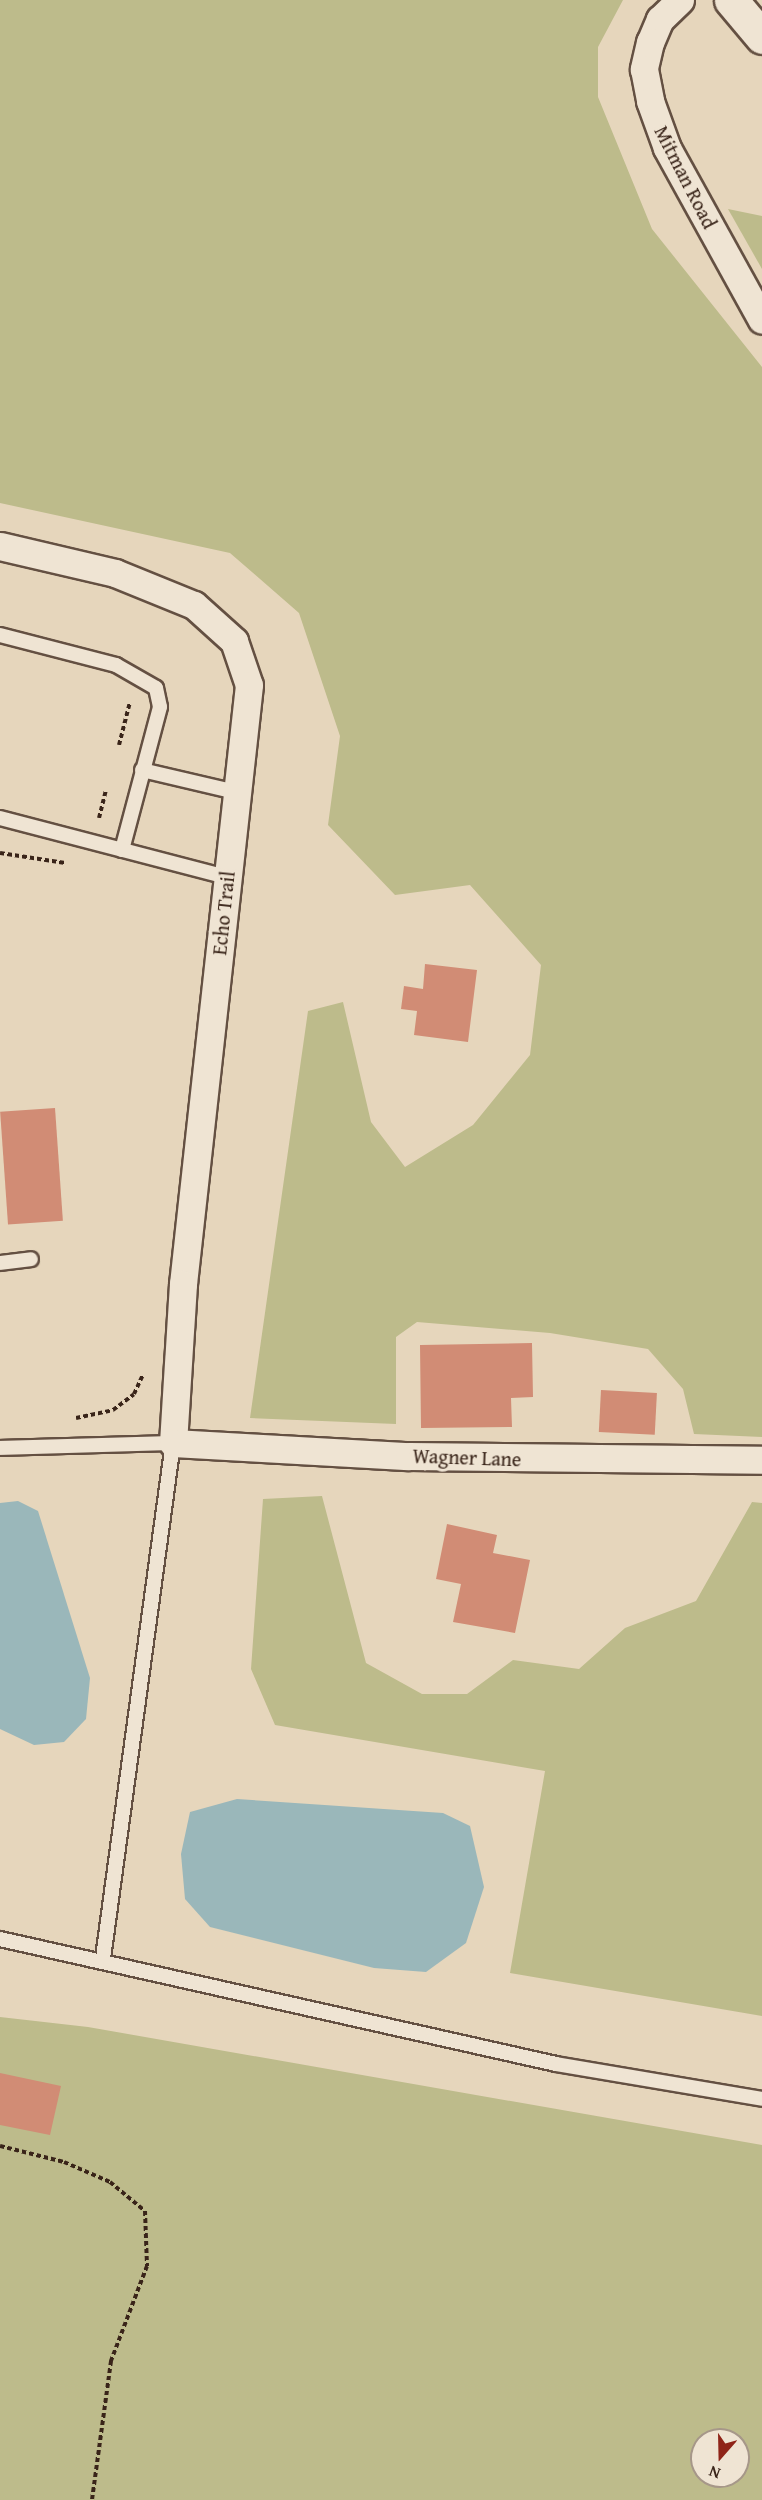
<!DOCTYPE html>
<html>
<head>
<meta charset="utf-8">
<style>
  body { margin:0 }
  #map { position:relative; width:762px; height:2500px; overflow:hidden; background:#e6d6bc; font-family:"Gentium Book Plus",serif }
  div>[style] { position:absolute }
  .green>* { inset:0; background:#bdbb8b }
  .water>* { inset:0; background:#9ab7ba }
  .building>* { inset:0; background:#d18c75; transform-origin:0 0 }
  .path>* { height:4px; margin-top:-2px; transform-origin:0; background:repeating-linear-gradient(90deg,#392419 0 4.5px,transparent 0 7.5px) }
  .roads { filter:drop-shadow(2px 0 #645042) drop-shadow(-2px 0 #645042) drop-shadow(0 2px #645042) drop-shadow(0 -2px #645042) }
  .service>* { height:14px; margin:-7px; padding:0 7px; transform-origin:7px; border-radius:7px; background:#efe4d3 }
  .minor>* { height:27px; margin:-13.5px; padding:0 13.5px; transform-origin:13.5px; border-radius:13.5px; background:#efe4d3 }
  .secondary>* { height:33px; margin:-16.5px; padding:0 16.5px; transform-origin:16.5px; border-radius:16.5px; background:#efe4d3 }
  span { translate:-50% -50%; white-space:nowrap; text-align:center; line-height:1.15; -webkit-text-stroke:6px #efe4d3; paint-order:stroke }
  .street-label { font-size:20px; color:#392419 }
  .north { position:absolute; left:690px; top:2428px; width:60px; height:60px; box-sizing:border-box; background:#efe4d3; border:2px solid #a69789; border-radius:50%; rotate:200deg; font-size:16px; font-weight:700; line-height:24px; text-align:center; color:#392419 }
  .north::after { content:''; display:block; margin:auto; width:21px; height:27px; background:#8f2418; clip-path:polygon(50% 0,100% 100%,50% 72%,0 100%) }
</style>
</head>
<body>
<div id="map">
  <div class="green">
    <div style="clip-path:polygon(0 0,623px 0,598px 47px,598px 97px,652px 229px,762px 367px,762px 1437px,694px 1434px,683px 1389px,648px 1349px,550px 1333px,417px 1322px,396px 1337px,396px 1424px,250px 1418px,308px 1011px,343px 1002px,371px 1122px,405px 1167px,473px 1125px,530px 1055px,541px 965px,470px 885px,395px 895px,328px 825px,340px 736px,299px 613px,230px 553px,0 503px)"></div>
    <div style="clip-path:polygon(728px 209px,762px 216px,762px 269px)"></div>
    <div style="clip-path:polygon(322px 1496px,366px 1663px,422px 1694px,467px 1694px,513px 1660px,579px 1669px,625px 1628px,696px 1601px,752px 1502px,762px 1503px,762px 2016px,510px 1973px,545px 1771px,275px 1725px,251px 1669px,263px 1499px)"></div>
    <div style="clip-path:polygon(evenodd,0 2017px,88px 2027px,762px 2145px,762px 2500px,0 2500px,0 2017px,702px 2440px,738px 2440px,738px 2476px,702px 2476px,702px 2440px)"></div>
  </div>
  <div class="water">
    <div style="clip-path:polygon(18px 1501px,38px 1511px,90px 1678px,86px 1719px,64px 1742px,34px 1745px,0 1729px,0 1503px)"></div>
    <div style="clip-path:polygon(237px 1799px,443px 1813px,470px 1826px,484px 1887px,466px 1943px,426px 1972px,374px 1968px,210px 1927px,185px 1899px,181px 1854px,190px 1812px)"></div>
  </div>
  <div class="building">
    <div style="clip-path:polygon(425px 964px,477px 970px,468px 1042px,414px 1035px,417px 1011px,401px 1009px,404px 986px,423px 989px)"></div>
    <div style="left:55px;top:1108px;width:113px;height:55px;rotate:86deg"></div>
    <div style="clip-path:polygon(532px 1343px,533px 1397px,511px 1398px,512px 1427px,421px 1428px,420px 1345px)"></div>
    <div style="left:601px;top:1390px;width:56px;height:42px;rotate:3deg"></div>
    <div style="clip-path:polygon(447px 1524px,497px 1535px,493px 1553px,530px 1560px,515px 1633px,453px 1622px,461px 1584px,436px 1579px)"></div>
    <div style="clip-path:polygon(0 2073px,61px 2086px,50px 2135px,0 2125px)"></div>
  </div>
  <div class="path">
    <div style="left:119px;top:745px;width:44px;rotate:-75.7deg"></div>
    <div style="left:99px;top:818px;width:29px;rotate:-76deg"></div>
    <div style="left:0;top:853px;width:66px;rotate:8.7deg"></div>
    <div style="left:76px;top:1418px;width:38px;rotate:-12deg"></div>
    <div style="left:113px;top:1410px;width:26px;rotate:-37deg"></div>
    <div style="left:134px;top:1394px;width:21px;rotate:-65deg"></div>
    <div style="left:0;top:2146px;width:66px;rotate:14deg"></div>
    <div style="left:64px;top:2162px;width:50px;rotate:23.5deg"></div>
    <div style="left:110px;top:2182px;width:45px;rotate:39.6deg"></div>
    <div style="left:145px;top:2211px;width:55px;rotate:87.9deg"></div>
    <div style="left:147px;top:2266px;width:102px;rotate:110.8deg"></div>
    <div style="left:111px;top:2361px;width:140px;rotate:97.8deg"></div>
  </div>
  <div class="roads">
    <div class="service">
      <div style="left:0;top:635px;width:120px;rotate:14.5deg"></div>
      <div style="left:116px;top:665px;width:46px;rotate:29.9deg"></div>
      <div style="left:156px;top:688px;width:19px;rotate:78deg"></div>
      <div style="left:160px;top:707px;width:148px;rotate:104.9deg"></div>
      <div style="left:142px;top:770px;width:97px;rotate:13.2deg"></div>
      <div style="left:0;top:818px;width:235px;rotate:14.6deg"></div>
      <div style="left:0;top:1263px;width:31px;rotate:-7deg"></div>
      <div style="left:0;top:1448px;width:173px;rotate:-1.7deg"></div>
      <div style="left:173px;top:1443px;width:520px;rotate:97.74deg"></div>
      <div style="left:0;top:1939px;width:570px;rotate:12.67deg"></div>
      <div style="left:556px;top:2064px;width:209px;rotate:9.6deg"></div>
    </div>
    <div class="minor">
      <div style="left:680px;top:0;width:28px;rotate:136deg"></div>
      <div style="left:660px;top:19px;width:25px;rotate:113deg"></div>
      <div style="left:650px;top:42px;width:28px;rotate:103deg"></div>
      <div style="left:644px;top:69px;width:33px;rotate:79deg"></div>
      <div style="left:650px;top:101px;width:50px;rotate:70.1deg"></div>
      <div style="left:667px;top:148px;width:196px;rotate:61.1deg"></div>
      <div style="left:0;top:546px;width:118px;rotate:13.2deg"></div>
      <div style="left:115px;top:573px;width:85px;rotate:22.1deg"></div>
      <div style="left:194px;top:605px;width:54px;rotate:42deg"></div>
      <div style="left:234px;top:641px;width:46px;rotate:71.2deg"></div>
      <div style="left:249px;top:685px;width:603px;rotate:96.29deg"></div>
      <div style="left:183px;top:1284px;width:159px;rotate:93.6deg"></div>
      <div style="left:173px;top:1443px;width:236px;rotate:3.2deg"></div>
      <div style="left:409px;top:1456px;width:353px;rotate:0.6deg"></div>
    </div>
    <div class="secondary">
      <div style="left:731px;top:0;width:48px;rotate:50deg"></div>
    </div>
  </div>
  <div class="street-label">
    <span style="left:686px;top:177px;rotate:63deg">Mitman Road</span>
    <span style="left:223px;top:913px;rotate:-84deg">Echo Trail</span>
    <span style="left:467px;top:1457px;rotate:2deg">Wagner Lane</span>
  </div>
  <div class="north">N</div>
</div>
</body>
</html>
